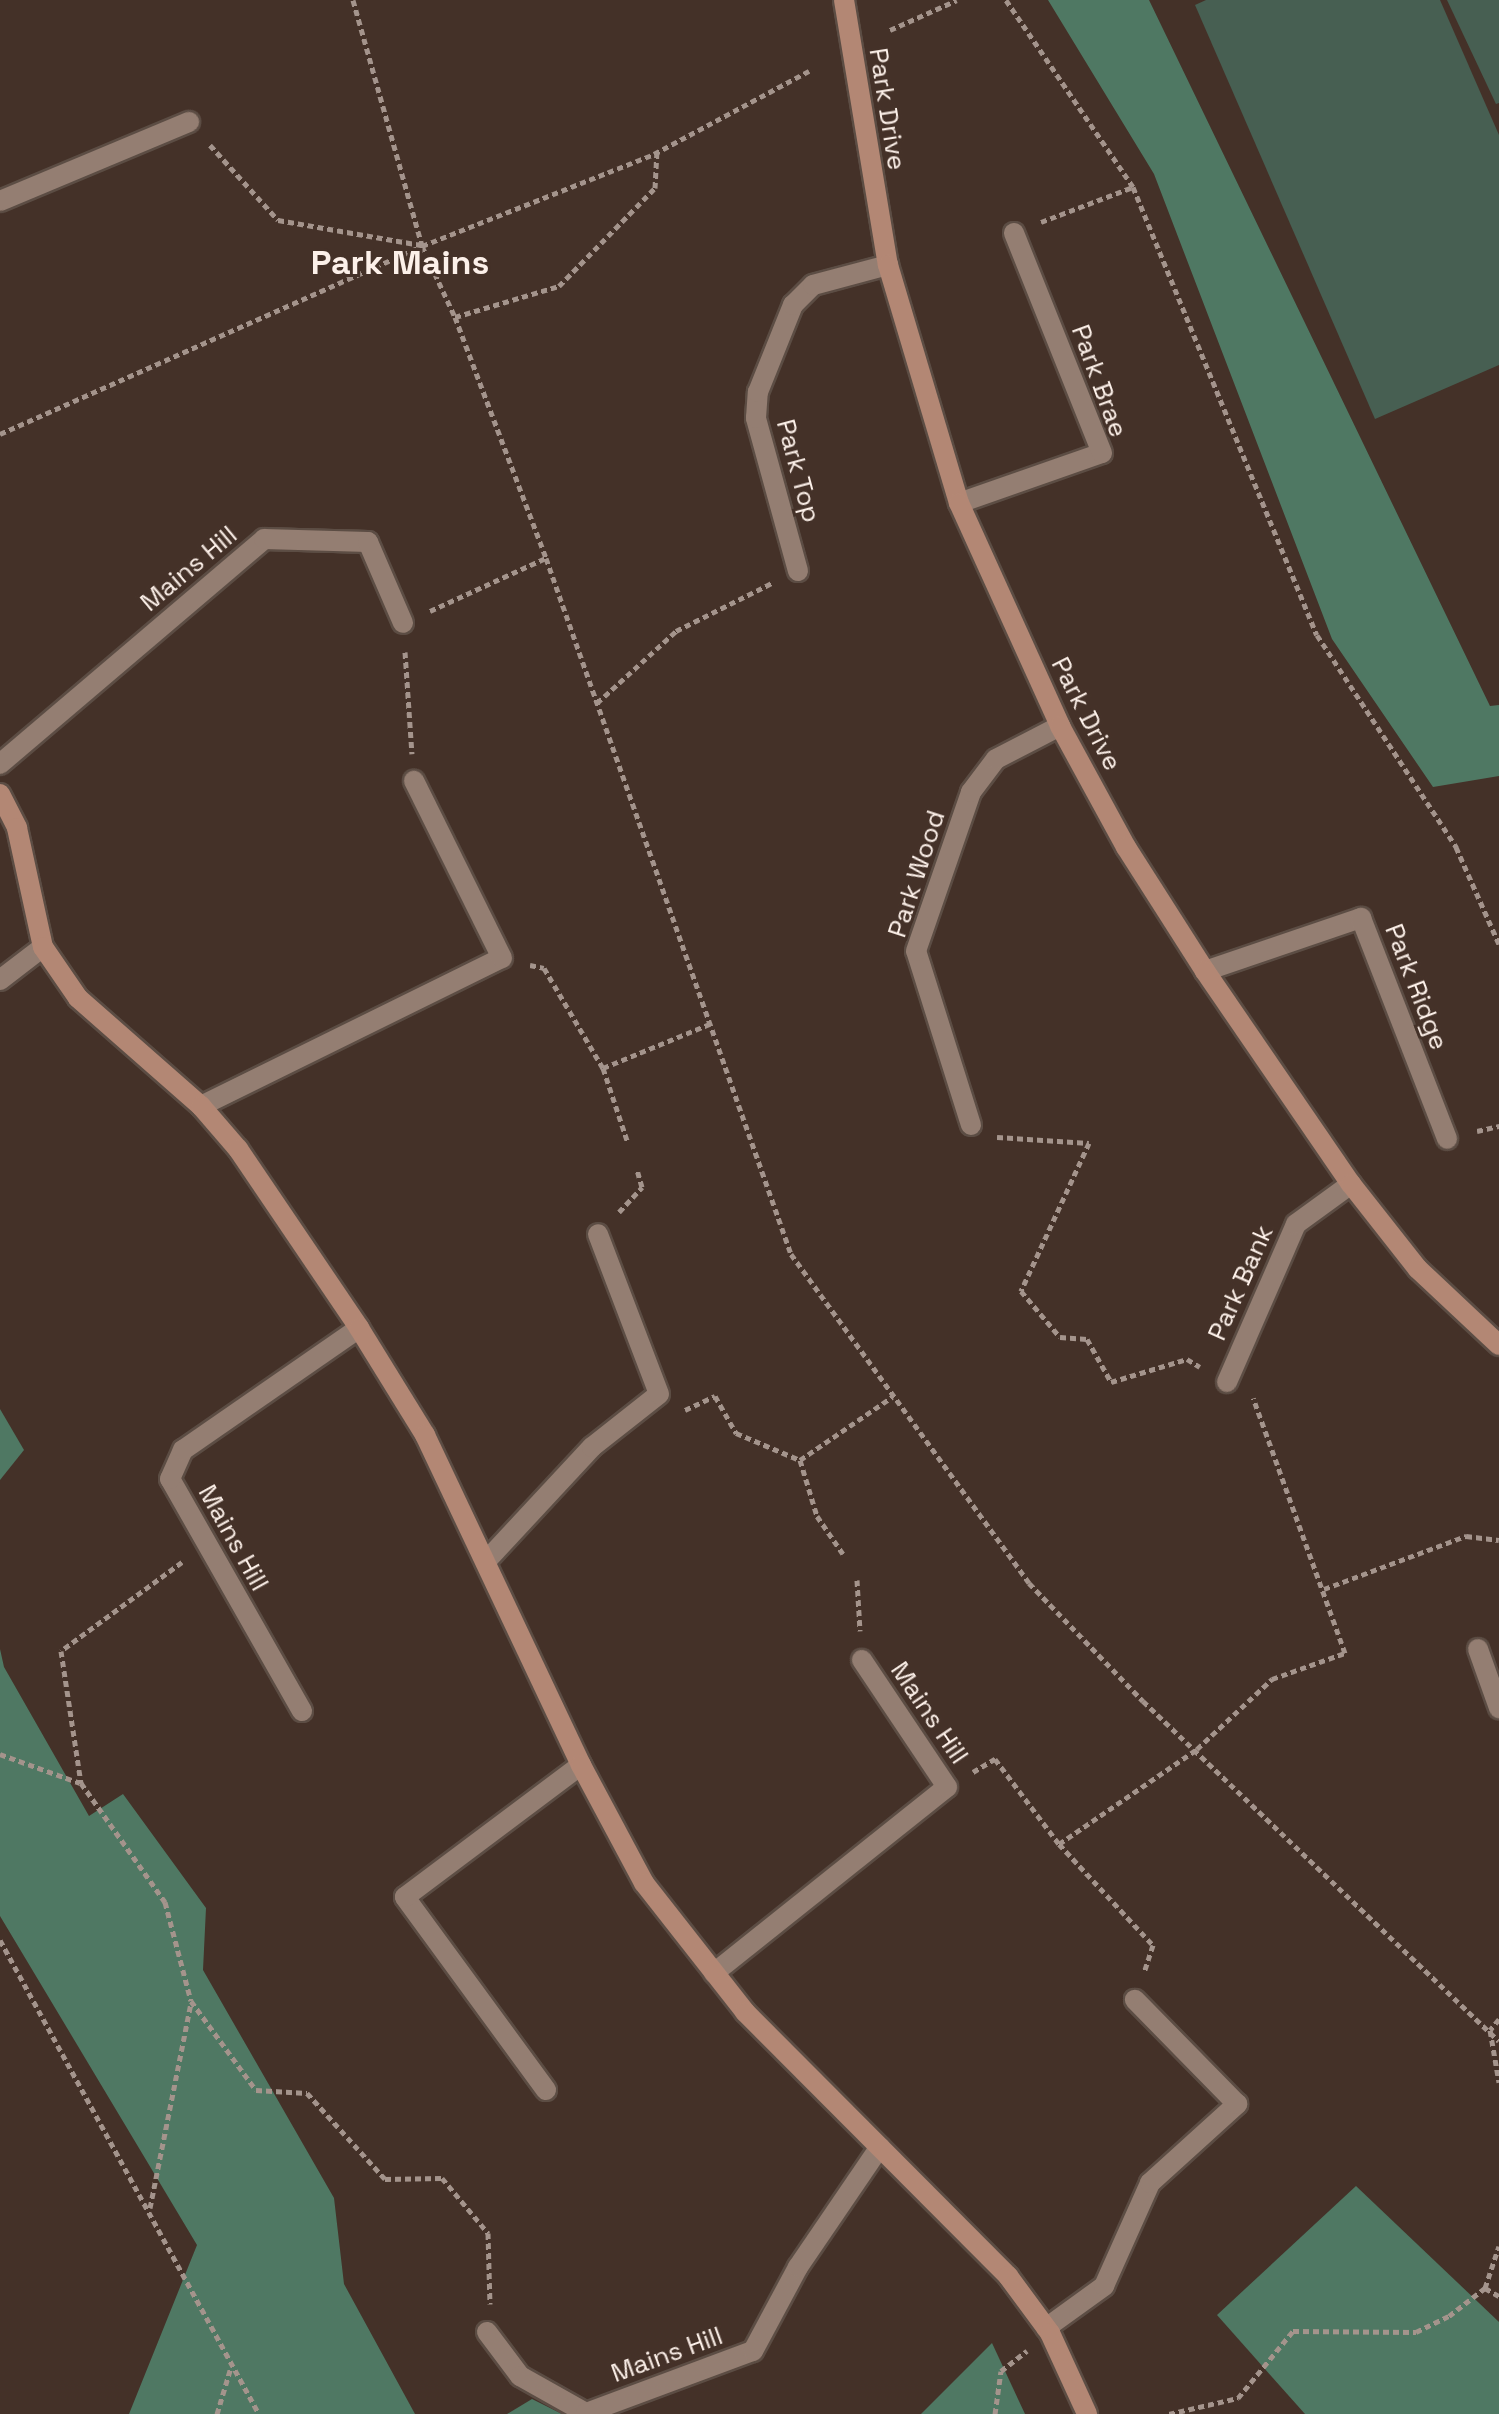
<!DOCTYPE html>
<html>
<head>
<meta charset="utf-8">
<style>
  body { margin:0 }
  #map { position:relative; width:1499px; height:2414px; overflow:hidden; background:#443128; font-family:"Space Grotesk",sans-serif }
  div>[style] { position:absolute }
  .green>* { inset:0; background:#475f52 }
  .forest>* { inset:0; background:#4f7863 }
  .path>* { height:5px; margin-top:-2.5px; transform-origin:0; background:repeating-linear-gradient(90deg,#a4948c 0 6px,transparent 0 10px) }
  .roads { filter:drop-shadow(2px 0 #5c4d44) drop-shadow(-2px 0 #5c4d44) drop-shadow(0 2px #5c4d44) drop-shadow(0 -2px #5c4d44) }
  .street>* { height:20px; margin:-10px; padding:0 10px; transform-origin:10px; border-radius:10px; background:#947e72 }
  .secondary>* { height:20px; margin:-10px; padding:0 10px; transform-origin:10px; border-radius:10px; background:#b38774 }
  span { translate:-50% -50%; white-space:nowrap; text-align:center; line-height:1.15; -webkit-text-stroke:6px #443128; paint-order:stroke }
  .street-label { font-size:26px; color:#fcf0e9 }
  .district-label { font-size:34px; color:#fcf0e9; font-weight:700 }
</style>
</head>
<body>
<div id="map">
  <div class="green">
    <div style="clip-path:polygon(1206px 0,1440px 0,1499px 135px,1499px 365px,1375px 419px,1195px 5px)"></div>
    <div style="clip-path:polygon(1447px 0,1499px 0,1499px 103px,1496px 104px)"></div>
  </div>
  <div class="forest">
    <div style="clip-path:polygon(1048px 0,1149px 0,1490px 706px,1499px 705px,1499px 776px,1433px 787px,1332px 639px,1154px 174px)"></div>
    <div style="clip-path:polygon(0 1409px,24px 1450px,0 1480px)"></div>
    <div style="clip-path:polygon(0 1649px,4px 1667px,89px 1816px,123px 1794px,206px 1908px,203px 1970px,334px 2198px,344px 2284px,415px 2414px,129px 2414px,197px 2245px,0 1916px)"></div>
    <div style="clip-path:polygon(1356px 2186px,1499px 2322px,1499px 2414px,1305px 2414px,1217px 2315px)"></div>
    <div style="clip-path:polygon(992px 2343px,1025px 2414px,921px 2414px)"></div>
    <div style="clip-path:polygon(532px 2399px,562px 2414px,507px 2414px)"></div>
  </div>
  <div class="path">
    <div style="left:353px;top:0;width:255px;rotate:74.3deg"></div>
    <div style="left:422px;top:246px;width:78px;rotate:65.1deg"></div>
    <div style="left:455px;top:317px;width:258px;rotate:69.3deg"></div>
    <div style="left:546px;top:558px;width:738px;rotate:70.61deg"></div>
    <div style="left:791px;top:1254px;width:406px;rotate:54.1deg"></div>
    <div style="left:1029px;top:1583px;width:164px;rotate:46deg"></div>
    <div style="left:1143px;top:1701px;width:492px;rotate:43.7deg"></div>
    <div style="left:1006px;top:0;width:226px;rotate:55.8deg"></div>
    <div style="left:1133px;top:187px;width:484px;rotate:67.7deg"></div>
    <div style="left:1317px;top:635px;width:254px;rotate:56.7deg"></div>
    <div style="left:1456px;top:847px;width:106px;rotate:66.1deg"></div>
    <div style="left:890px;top:30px;width:73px;rotate:-24.1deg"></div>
    <div style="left:210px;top:145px;width:101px;rotate:47.8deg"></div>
    <div style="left:278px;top:220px;width:145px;rotate:9.9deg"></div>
    <div style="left:1041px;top:222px;width:98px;rotate:-20.8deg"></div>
    <div style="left:455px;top:317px;width:109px;rotate:-16.6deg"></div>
    <div style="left:559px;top:286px;width:137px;rotate:-45.6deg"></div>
    <div style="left:655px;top:188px;width:36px;rotate:-87deg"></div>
    <div style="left:0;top:434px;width:462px;rotate:-24deg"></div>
    <div style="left:422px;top:246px;width:250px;rotate:-21.6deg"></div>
    <div style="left:654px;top:154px;width:176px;rotate:-28.2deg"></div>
    <div style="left:430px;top:611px;width:128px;rotate:-24.6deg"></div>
    <div style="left:405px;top:652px;width:102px;rotate:86.1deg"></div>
    <div style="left:597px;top:703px;width:107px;rotate:-42.3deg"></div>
    <div style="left:676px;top:631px;width:107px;rotate:-26.6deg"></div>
    <div style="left:530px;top:965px;width:14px;rotate:12deg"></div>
    <div style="left:544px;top:968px;width:116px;rotate:59.5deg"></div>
    <div style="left:603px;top:1068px;width:118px;rotate:-22.4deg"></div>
    <div style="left:603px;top:1068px;width:79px;rotate:71.6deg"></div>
    <div style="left:1477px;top:1131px;width:23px;rotate:-13deg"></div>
    <div style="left:997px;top:1137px;width:92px;rotate:3.7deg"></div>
    <div style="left:1089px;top:1143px;width:163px;rotate:114.7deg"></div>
    <div style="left:1021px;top:1291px;width:60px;rotate:49.7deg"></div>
    <div style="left:1060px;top:1337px;width:27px;rotate:4deg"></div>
    <div style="left:1087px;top:1339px;width:49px;rotate:60.8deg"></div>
    <div style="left:1111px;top:1382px;width:79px;rotate:-16.8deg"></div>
    <div style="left:1187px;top:1359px;width:15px;rotate:32deg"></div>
    <div style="left:619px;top:1212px;width:34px;rotate:-47deg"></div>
    <div style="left:642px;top:1187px;width:18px;rotate:-106deg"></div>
    <div style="left:685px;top:1410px;width:33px;rotate:-25deg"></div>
    <div style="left:715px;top:1396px;width:43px;rotate:60.4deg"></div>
    <div style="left:736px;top:1433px;width:69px;rotate:22.9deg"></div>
    <div style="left:800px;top:1460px;width:112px;rotate:-34.4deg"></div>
    <div style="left:800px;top:1460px;width:59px;rotate:73.1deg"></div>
    <div style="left:817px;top:1516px;width:46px;rotate:55.6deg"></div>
    <div style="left:182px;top:1562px;width:150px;rotate:143.7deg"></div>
    <div style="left:61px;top:1651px;width:134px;rotate:81.4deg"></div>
    <div style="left:81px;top:1783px;width:146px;rotate:54.8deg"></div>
    <div style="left:165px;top:1902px;width:102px;rotate:75.3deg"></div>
    <div style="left:191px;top:2001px;width:110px;rotate:53.9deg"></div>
    <div style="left:256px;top:2090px;width:51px;rotate:3.4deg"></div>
    <div style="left:307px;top:2093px;width:116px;rotate:47.8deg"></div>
    <div style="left:385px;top:2179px;width:57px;rotate:-1deg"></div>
    <div style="left:442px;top:2178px;width:72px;rotate:50.1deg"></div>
    <div style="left:488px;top:2233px;width:71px;rotate:88.4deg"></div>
    <div style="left:857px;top:1580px;width:51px;rotate:86.6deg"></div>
    <div style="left:1324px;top:1589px;width:152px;rotate:-20.5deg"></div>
    <div style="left:1466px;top:1536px;width:33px;rotate:7deg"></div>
    <div style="left:0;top:1754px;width:85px;rotate:19.9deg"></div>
    <div style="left:973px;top:1772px;width:26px;rotate:-31deg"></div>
    <div style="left:995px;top:1759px;width:106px;rotate:53deg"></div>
    <div style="left:1059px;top:1844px;width:168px;rotate:-34.5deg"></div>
    <div style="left:1197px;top:1749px;width:103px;rotate:-43deg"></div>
    <div style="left:1272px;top:1679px;width:77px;rotate:-19.6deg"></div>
    <div style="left:1345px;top:1653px;width:271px;rotate:-109.8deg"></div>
    <div style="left:1059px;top:1844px;width:138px;rotate:47.1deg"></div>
    <div style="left:1153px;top:1945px;width:29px;rotate:108deg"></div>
    <div style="left:0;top:1940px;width:540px;rotate:61.35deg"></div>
    <div style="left:1499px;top:2019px;width:14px;rotate:129deg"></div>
    <div style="left:1490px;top:2030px;width:53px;rotate:80.2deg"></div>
    <div style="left:150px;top:2208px;width:210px;rotate:-78.7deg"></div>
    <div style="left:1485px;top:2288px;width:16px;rotate:30deg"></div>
    <div style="left:217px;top:2414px;width:49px;rotate:-73.4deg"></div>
    <div style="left:995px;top:2414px;width:43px;rotate:-82.1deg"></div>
    <div style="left:1001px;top:2371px;width:33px;rotate:-38deg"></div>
    <div style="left:1169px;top:2414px;width:71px;rotate:-13.1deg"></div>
    <div style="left:1238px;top:2398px;width:87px;rotate:-50.6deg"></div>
    <div style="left:1293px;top:2331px;width:123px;rotate:0.5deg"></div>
    <div style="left:1416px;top:2332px;width:37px;rotate:-26deg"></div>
    <div style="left:1449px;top:2316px;width:46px;rotate:-37.9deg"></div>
    <div style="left:1485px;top:2288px;width:44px;rotate:-71.6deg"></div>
  </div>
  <div class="roads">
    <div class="street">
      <div style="left:0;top:201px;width:205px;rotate:-22.7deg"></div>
      <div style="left:959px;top:503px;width:151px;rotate:-19.3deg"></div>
      <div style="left:1102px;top:453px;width:237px;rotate:-111.8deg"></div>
      <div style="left:798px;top:571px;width:159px;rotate:-105.4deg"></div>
      <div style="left:756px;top:418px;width:26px;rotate:-86deg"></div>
      <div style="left:758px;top:392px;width:94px;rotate:-68.1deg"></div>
      <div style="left:793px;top:305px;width:28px;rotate:-45deg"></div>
      <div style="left:813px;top:285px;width:78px;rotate:-14.9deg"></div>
      <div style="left:0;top:764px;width:347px;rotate:-40.4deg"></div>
      <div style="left:264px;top:539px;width:104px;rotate:1.7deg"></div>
      <div style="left:368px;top:542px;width:88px;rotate:66.6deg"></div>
      <div style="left:1205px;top:971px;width:165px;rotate:-18.8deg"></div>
      <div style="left:1361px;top:918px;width:237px;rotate:68.7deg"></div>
      <div style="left:0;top:980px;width:54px;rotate:-37.5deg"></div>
      <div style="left:201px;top:1106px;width:335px;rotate:-26.2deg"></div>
      <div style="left:502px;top:958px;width:198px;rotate:-116.4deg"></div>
      <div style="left:971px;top:1125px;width:182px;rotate:-107.5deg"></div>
      <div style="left:916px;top:951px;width:168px;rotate:-70.9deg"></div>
      <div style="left:971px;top:792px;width:41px;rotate:-52.9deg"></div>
      <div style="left:996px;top:759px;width:72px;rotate:-27.3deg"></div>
      <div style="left:1227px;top:1382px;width:172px;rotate:-66.4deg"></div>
      <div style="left:1296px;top:1224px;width:68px;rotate:-36deg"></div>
      <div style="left:487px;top:1560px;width:154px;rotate:-47.1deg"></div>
      <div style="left:592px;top:1447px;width:85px;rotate:-38.3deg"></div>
      <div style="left:659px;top:1394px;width:171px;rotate:-110.9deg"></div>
      <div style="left:1478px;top:1649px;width:63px;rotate:70.4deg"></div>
      <div style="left:302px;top:1711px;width:267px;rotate:-119.6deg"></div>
      <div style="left:170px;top:1479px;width:32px;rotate:-66deg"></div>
      <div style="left:183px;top:1450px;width:214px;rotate:-34.7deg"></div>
      <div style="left:714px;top:1973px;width:298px;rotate:-38.6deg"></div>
      <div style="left:947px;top:1787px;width:153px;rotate:-123.8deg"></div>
      <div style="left:546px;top:2090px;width:239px;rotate:-126.2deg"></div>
      <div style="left:405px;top:1897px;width:220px;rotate:-36.9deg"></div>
      <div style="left:1046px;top:2328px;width:72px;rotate:-35.9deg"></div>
      <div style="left:1104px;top:2286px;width:113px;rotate:-65.9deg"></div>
      <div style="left:1150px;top:2183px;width:118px;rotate:-42.2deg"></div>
      <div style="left:1237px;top:2104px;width:146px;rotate:-134.4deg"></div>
      <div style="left:487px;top:2332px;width:55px;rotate:53.1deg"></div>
      <div style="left:520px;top:2376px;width:76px;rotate:29.3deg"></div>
      <div style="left:586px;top:2413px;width:178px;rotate:-20.4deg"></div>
      <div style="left:753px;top:2351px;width:95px;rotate:-61.8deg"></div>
      <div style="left:798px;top:2267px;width:145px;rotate:-55.7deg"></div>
    </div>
    <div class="secondary">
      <div style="left:844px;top:0;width:269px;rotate:80.6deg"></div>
      <div style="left:888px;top:265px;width:248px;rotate:73.4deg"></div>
      <div style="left:959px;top:503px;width:245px;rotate:65.6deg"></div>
      <div style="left:1060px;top:726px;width:138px;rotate:61.4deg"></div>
      <div style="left:1126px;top:847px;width:147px;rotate:57.5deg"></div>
      <div style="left:1205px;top:971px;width:258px;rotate:55.6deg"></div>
      <div style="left:1351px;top:1184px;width:108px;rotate:51.8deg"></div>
      <div style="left:1418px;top:1269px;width:111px;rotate:43.2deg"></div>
      <div style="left:0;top:794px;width:38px;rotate:63deg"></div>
      <div style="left:17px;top:828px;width:122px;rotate:77.7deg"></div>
      <div style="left:43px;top:947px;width:62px;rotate:55.5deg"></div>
      <div style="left:78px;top:998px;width:164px;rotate:41.3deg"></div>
      <div style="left:201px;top:1106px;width:57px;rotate:49.3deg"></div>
      <div style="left:238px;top:1149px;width:216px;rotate:55.9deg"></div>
      <div style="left:359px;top:1328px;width:126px;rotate:58.3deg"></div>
      <div style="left:425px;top:1435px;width:365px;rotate:64.7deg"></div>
      <div style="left:581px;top:1765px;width:134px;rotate:61.9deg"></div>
      <div style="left:644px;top:1883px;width:164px;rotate:51.9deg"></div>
      <div style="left:745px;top:2012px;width:373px;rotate:45.1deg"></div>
      <div style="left:1008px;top:2276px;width:71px;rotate:53.6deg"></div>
      <div style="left:1050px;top:2333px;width:89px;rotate:65.4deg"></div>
    </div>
  </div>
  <div class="street-label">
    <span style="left:887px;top:109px;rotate:81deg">Park Drive</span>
    <span style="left:1099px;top:381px;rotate:70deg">Park Brae</span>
    <span style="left:798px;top:471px;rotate:75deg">Park Top</span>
    <span style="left:189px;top:569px;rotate:-40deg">Mains Hill</span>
    <span style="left:1086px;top:714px;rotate:63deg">Park Drive</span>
    <span style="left:917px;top:874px;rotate:-72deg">Park Wood</span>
    <span style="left:1416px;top:987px;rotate:69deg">Park Ridge</span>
    <span style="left:1241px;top:1283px;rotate:-66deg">Park Bank</span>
    <span style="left:233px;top:1538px;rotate:61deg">Mains Hill</span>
    <span style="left:929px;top:1713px;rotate:56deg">Mains Hill</span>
    <span style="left:667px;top:2355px;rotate:-20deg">Mains Hill</span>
  </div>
  <div class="district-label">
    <span style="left:400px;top:263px">Park Mains</span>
  </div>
</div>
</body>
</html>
